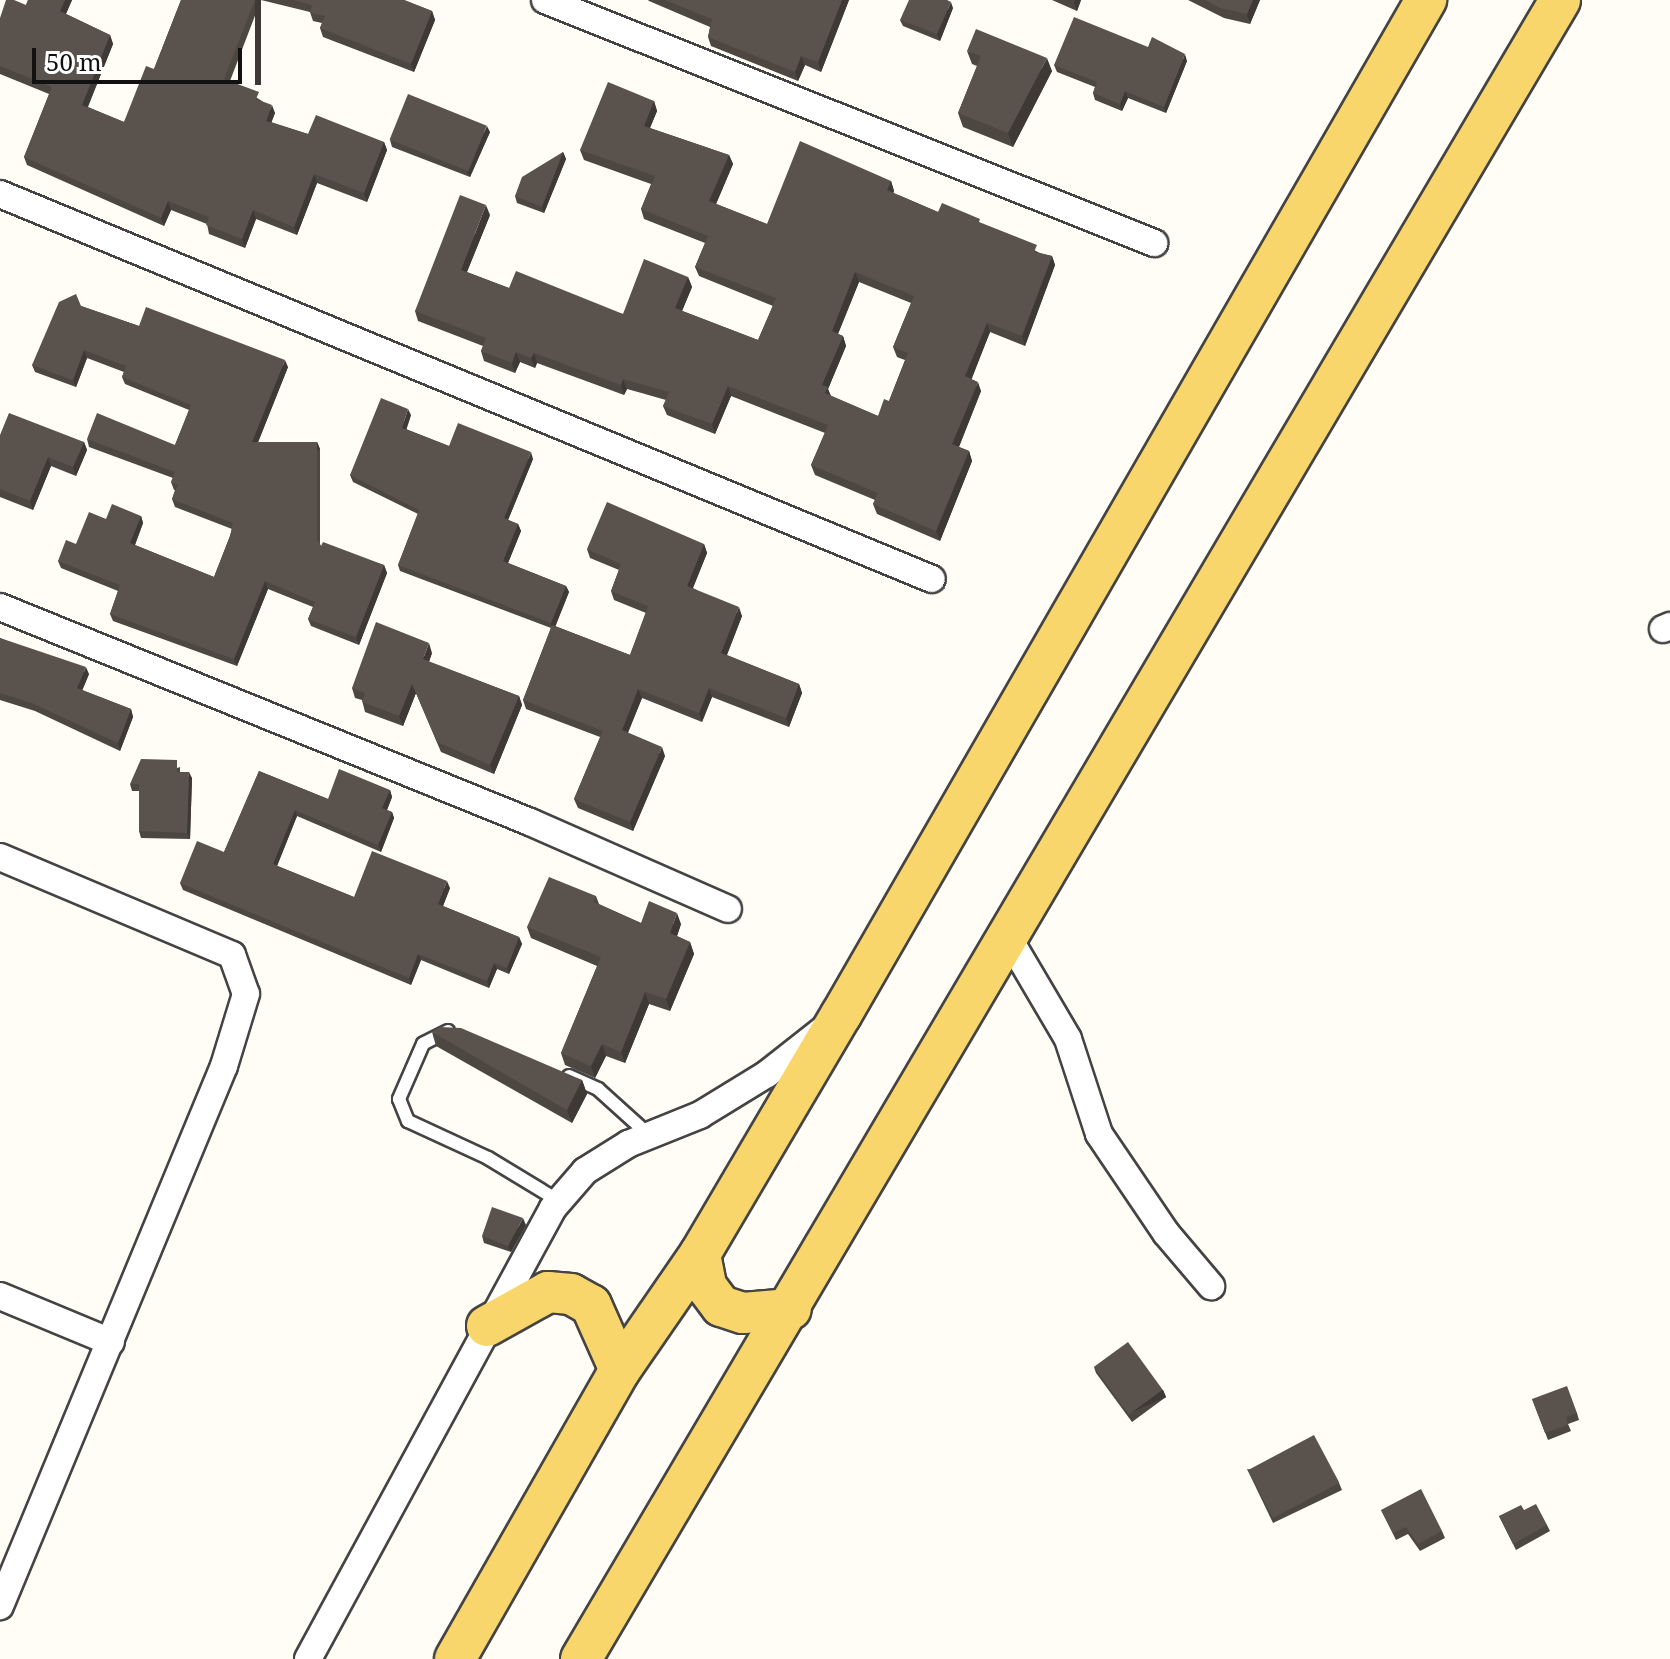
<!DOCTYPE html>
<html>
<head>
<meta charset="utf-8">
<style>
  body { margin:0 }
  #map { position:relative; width:1670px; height:1659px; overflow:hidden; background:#fffdf5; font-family:"Noto Serif",serif }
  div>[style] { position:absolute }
  .roads { filter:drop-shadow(2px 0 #444) drop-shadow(-2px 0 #444) drop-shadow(0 2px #444) drop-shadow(0 -2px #444) }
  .service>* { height:12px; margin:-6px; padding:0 6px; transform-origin:6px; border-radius:6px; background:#fff }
  .minor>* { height:26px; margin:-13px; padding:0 13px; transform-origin:13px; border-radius:13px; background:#fff }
  .primary>* { height:40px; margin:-20px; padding:0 20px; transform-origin:20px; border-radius:20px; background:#f9d66b }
  .wall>* { inset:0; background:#4d4742 }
  .shaded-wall>* { inset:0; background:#3f3936; transform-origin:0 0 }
  .building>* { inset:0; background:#5a524d; transform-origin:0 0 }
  span { translate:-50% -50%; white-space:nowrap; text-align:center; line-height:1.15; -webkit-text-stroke:8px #fff; paint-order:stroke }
  .scale { position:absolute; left:32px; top:48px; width:210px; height:36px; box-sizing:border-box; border:4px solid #111; border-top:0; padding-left:10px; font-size:24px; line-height:28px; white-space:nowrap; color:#111; -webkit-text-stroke:6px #fff; paint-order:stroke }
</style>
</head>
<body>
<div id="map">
  <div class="roads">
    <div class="service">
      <div style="left:448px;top:1031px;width:28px;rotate:153deg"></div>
      <div style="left:423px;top:1044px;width:60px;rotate:113.6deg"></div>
      <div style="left:399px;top:1099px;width:24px;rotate:68deg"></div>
      <div style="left:408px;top:1121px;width:88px;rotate:24.8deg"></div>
      <div style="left:488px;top:1158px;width:83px;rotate:31.2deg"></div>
      <div style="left:569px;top:1076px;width:32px;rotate:24deg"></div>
      <div style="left:598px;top:1089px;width:69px;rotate:42deg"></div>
    </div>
    <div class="minor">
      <div style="left:545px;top:0;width:656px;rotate:21.75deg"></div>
      <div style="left:0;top:194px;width:1008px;rotate:22.45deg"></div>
      <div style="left:0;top:607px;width:572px;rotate:22.08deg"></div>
      <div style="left:530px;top:822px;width:216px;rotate:23.7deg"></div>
      <div style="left:1663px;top:629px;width:8px;rotate:-23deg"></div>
      <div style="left:0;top:857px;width:252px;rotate:22.9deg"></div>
      <div style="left:232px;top:955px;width:41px;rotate:70.3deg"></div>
      <div style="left:246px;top:994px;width:75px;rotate:107deg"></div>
      <div style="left:224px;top:1066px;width:585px;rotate:112.53deg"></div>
      <div style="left:1008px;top:937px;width:118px;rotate:59.5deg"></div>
      <div style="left:1068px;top:1039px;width:100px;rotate:71.9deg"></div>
      <div style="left:1099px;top:1134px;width:120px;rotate:55.9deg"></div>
      <div style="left:1166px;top:1233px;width:70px;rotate:49.7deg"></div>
      <div style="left:0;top:1296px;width:120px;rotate:22.5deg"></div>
      <div style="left:308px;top:1659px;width:513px;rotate:-61.49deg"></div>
      <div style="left:553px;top:1208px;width:49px;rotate:-49.1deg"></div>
      <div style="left:585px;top:1171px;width:51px;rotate:-32.1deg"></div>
      <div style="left:628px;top:1144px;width:78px;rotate:-21.9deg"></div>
      <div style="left:700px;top:1115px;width:79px;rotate:-31.5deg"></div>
      <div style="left:767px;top:1074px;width:71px;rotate:-38.2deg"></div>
    </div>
    <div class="primary">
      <div style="left:700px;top:1254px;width:33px;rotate:79deg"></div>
      <div style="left:706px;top:1286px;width:25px;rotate:53deg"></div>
      <div style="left:721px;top:1306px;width:23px;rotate:18deg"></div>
      <div style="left:743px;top:1313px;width:48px;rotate:-4.8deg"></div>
      <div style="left:487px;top:1326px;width:70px;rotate:-29.1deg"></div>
      <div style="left:548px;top:1292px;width:23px;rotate:5deg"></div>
      <div style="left:571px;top:1294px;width:23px;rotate:29deg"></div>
      <div style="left:591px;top:1305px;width:71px;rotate:66deg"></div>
      <div style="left:455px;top:1659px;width:333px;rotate:-60.3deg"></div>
      <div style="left:620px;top:1370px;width:141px;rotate:-55.4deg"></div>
      <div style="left:700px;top:1254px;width:277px;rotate:-59.5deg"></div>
      <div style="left:841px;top:1015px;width:1172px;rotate:-60.04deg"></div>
      <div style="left:581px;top:1659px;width:1926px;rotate:-59.45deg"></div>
    </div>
  </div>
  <div class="wall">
    <div style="clip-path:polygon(28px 0,72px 0,66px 14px,110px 35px,113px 44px,88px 107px,124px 122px,154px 69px,181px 0,404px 0,432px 11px,435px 20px,414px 72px,323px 37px,320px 28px,322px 23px,313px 21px,310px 12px,261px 0,230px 81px,262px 101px,275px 113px,271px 122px,308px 134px,384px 142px,387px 150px,367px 202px,317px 183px,297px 235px,256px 219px,245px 248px,209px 234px,207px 224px,171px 210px,164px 226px,27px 165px,24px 157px,49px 94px,0 74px,0 18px,26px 5px)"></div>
    <div style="clip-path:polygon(648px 0,849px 0,821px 72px,805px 65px,798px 81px,711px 46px,708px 37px,710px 27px,649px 1px)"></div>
    <div style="clip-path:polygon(1052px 0,1081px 0,1077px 11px)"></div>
    <div style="clip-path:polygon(1188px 0,1260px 0,1250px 24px,1224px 18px)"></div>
    <div style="clip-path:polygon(953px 8px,940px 41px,903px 26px,900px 20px)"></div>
    <div style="clip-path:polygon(1148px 47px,1187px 61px,1166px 113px,1128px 98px,1122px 111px,1095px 100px,1093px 93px,1095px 87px,1057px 72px,1054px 65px)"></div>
    <div style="clip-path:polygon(967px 51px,1052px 71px,1013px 147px,963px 127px,958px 113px,977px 66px,972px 64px)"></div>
    <div style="clip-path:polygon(evenodd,654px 101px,657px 111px,650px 128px,729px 155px,733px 164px,716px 204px,767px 224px,891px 181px,894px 191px,893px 193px,938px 212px,982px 224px,1040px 253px,1052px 256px,1055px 265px,1025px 346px,990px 332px,971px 379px,981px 391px,959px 447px,969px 451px,972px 461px,940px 541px,877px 514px,873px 504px,875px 500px,815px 475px,811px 465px,825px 433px,731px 396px,715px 434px,667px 415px,663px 406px,666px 400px,627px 389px,624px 395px,537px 363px,535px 368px,520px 362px,515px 373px,484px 361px,481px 351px,483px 346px,418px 321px,415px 311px,490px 215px,467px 272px,509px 288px,623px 314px,688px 277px,692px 287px,682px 311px,758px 340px,773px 306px,699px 276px,695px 267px,705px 243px,644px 219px,641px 209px,651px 184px,584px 160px,580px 150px,654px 101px,859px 282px,911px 303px,893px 347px,897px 357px,905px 360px,889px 401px,878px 416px,831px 396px,828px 389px,846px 346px,843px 336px,838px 334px,859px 282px)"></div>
    <div style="clip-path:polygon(490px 132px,470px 177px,392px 147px,390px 140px)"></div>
    <div style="clip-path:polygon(563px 152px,566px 159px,544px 213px,517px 203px,515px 196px)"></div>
    <div style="clip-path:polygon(81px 306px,139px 326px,288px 367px,258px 442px,317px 442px,320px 449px,320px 544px,321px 546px,384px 565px,387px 573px,359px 645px,311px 626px,308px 619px,313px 607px,268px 589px,237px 666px,113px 621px,110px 614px,118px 591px,61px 568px,58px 561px,76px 544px,106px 519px,141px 516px,143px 523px,135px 545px,214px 577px,230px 536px,232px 529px,175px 507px,172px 499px,175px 490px,174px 490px,171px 482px,173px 478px,89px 447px,87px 439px,175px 445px,189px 410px,125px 384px,122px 377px,124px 372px,87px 358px,76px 387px,35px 372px,32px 365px)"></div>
    <div style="clip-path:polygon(411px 415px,406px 429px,449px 446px,533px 459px,508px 520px,518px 524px,521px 531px,508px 563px,566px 586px,569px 592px,555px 626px,630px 655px,646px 613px,614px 600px,611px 591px,619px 570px,590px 558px,587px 549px,704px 544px,707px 553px,693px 588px,742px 616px,727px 655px,799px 684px,802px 693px,789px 727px,712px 697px,702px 722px,642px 698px,628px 733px,665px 756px,633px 831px,578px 808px,574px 799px,600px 737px,526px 709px,523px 700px,551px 628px,400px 571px,398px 565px,418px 514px,353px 482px,350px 475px)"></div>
    <div style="clip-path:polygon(0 435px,84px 442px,87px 450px,76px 476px,51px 466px,33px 510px,0 497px)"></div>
    <div style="clip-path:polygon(0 638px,89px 674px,82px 690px,131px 709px,133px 717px,120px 751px,35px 711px,0 700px)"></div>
    <div style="clip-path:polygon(432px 653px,429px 662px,519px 696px,522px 705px,494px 774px,441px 752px,416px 693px,403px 726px,365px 712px,362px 700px,355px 698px,352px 688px)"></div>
    <div style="clip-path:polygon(180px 767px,180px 772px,192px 778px,190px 839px,141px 838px,139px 831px,139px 791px,132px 791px,130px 784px)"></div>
    <div style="clip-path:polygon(259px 771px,328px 799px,390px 790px,392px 797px,387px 810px,392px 812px,394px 818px,381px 852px,297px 816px,277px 866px,354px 897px,450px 888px,443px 906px,519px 937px,522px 944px,509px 974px,497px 969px,489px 988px,421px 960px,411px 985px,183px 890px,180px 883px,224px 852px)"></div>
    <div style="clip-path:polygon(596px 896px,599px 904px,641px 923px,681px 924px,677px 936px,690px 942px,694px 954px,670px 1011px,649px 1004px,625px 1063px,606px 1056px,595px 1078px,565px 1065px,561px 1053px,597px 966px,531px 938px,527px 927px)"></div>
    <div style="clip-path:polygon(432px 1032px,582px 1080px,587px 1094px,572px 1123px,436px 1046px)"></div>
    <div style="clip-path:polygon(526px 1225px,511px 1252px,484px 1243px,482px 1236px)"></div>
    <div style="clip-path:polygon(1094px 1367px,1163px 1390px,1166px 1397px,1132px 1422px,1096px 1373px)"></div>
    <div style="clip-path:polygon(1532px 1399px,1577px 1413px,1579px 1420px,1568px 1424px,1571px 1431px,1548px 1440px)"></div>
    <div style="clip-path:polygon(1247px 1469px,1339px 1483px,1342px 1490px,1273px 1523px)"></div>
    <div style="clip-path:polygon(1381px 1510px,1442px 1531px,1445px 1538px,1420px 1551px,1408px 1534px,1396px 1540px)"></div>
    <div style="clip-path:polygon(1524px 1510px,1547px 1525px,1550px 1531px,1516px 1550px,1499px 1516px)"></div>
  </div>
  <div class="shaded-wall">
    <div style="clip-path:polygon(65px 0,72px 0,63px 20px,60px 11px)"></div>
    <div style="left:255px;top:0;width:6px;height:85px"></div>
    <div style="clip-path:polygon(842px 0,849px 0,821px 72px,818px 62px)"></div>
    <div style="clip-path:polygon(1075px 0,1081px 0,1077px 11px,1074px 3px)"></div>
    <div style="clip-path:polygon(1253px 0,1260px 0,1250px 24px,1247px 14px)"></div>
    <div style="clip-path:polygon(951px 2px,953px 8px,940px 41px,937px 34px)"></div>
    <div style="clip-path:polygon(432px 11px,435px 20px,414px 72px,411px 64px)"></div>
    <div style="clip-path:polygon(110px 35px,113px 44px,85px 113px,82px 105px)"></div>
    <div style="clip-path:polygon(1185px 54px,1187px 61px,1166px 113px,1164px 107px)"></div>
    <div style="clip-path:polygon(801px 56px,805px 65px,798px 81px,795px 72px)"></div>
    <div style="clip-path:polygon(1047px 58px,1052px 71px,1013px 147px,1008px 133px)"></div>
    <div style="clip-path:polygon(1125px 91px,1128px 98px,1122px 111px,1120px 104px)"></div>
    <div style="clip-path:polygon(654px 101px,657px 111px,647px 135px,644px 126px)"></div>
    <div style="clip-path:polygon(272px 105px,275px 113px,269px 129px,266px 121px)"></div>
    <div style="clip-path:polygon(487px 126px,490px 132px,470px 177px,467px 171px)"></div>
    <div style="clip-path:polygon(384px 142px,387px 150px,367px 202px,364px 193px)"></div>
    <div style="clip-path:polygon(563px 152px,566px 159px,544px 213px,542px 207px)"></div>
    <div style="clip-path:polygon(729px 155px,733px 164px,713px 211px,709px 201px)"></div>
    <div style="clip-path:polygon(314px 174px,317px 183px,297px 235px,294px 227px)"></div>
    <div style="clip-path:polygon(891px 181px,894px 191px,891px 200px,887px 190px)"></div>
    <div style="clip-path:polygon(168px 201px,171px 210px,164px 226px,161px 218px)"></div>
    <div style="clip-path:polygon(486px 205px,490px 215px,464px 279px,461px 270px)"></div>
    <div style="clip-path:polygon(253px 210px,256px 219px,245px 248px,242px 239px)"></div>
    <div style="clip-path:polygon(1052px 256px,1055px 265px,1025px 346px,1022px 336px)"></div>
    <div style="clip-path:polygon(855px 272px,859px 282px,835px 341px,832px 331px)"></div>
    <div style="clip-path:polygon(688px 277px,692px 287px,679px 318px,675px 308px)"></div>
    <div style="clip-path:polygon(987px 323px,990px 332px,969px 386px,965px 376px)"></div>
    <div style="clip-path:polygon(843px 336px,846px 346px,828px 389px,831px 397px,829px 403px,822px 385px)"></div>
    <div style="clip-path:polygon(84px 350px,87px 358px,76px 387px,73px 380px)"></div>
    <div style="clip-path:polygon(516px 352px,520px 362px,515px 373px,512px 363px)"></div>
    <div style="clip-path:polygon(534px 353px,537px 363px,535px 368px,531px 358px)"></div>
    <div style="clip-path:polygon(285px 360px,288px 367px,255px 450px,252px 442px)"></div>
    <div style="clip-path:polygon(623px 379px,627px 389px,624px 395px,621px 385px)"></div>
    <div style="clip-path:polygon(978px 382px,981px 391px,956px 454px,952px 444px)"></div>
    <div style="clip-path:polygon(728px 386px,731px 396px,715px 434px,712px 424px)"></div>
    <div style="clip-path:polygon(408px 409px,411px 415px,405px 434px,402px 428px)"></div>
    <div style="clip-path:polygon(84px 442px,87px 450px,76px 476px,73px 467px)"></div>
    <div style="left:317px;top:442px;width:8px;height:98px;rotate:67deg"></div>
    <div style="clip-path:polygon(969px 451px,972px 461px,940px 541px,936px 531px)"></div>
    <div style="clip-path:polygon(531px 452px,533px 459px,506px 525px,504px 518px)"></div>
    <div style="clip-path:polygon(48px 457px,51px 466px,33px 510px,30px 501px)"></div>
    <div style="clip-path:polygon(141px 516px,143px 523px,133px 550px,130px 543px)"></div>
    <div style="clip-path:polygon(518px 524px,521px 531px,506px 568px,503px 561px)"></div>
    <div style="clip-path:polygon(704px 544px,707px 553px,690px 595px,687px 586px)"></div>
    <div style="clip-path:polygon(384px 565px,387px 573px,359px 645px,356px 637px)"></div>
    <div style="clip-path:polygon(265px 581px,268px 589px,237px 666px,234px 659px)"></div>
    <div style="clip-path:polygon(566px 586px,569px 592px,554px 630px,551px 623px)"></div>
    <div style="clip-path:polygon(739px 607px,742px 616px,724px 662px,721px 653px)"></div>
    <div style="clip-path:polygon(429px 643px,432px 653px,426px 669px,423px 659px)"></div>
    <div style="clip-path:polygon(86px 667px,89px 674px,80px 696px,77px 688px)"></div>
    <div style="clip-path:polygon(412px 684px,416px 693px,403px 726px,399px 716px)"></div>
    <div style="clip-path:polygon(799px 684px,802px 693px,789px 727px,786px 718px)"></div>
    <div style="clip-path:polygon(709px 688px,712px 697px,702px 722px,699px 713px)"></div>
    <div style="clip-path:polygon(638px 689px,642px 698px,625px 739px,622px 730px)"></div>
    <div style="clip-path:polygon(519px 696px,522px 705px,494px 774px,490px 765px)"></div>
    <div style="clip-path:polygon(131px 709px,133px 717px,120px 751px,118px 743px)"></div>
    <div style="clip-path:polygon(662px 747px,665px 756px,633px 831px,630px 822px)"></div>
    <div style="clip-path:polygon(189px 772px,192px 778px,190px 839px,187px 833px)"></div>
    <div style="clip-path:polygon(390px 790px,392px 797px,385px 815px,382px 808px)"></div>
    <div style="clip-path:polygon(295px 810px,297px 816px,275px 871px,273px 864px)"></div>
    <div style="clip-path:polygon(392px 812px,394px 818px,381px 852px,378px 845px)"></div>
    <div style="clip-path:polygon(447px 881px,450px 888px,441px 911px,438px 904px)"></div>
    <div style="clip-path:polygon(677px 913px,681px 924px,674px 945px,670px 933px)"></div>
    <div style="clip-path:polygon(519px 937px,522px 944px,509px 974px,507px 968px)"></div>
    <div style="clip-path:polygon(690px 942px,694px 954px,670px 1011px,666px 999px)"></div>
    <div style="clip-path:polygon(418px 954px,421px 960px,411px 985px,409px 978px)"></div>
    <div style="clip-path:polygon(494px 963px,497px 969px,489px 988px,487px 981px)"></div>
    <div style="clip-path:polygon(645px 992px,649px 1004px,625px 1063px,621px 1052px)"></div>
    <div style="clip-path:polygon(602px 1044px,606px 1056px,595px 1078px,591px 1066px)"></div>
    <div style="clip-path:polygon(582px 1080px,587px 1094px,572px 1123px,567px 1110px)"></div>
    <div style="clip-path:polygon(523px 1218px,526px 1225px,511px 1252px,508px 1246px)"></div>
    <div style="left:1163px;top:1390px;width:8px;height:42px;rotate:67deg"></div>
  </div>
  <div class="building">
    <div style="clip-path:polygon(6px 0,14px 0,26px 5px,28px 0,65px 0,60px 11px,110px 35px,82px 105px,124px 122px,146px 66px,154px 69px,181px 0,255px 0,224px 79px,259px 92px,256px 99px,272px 105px,266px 121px,308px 134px,316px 115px,384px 142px,364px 193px,314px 174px,294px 227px,253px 210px,242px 239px,206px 225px,209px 217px,168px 201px,161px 218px,24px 157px,52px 87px,0 66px,0 18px)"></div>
    <div style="clip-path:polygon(293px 0,404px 0,432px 11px,411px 64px,320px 28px,325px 16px,310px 13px,312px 5px)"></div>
    <div style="clip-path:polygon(665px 0,842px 0,818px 62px,801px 56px,795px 72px,708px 37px,712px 19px)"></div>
    <div style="clip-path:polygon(909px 0,947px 0,951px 2px,937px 34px,900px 20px)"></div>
    <div style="clip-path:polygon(1205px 0,1253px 0,1247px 14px,1220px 8px)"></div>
    <div style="clip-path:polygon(1074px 17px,1148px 47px,1152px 37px,1185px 54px,1164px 107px,1125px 91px,1120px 104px,1093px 93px,1097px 82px,1054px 65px)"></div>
    <div style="clip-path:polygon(976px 29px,1047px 58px,1008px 133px,958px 113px,981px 56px,967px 51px)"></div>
    <div style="clip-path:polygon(evenodd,608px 82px,654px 101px,644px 126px,729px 155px,709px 201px,767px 224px,800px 141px,891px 181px,887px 190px,938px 212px,942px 203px,980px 219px,979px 222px,1037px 245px,1034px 252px,1052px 256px,1022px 336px,987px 323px,965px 376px,978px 382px,952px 444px,969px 451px,936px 531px,873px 504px,878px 493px,811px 465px,828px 425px,728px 386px,712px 424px,663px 406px,669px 392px,623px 379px,621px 385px,534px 353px,531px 358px,516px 352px,512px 363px,481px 351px,486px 338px,415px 311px,460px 195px,486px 205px,461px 270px,509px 288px,516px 271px,623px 314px,644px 259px,688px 277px,675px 308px,758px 340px,776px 298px,695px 267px,708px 236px,641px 209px,655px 176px,580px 150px,608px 82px,855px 272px,914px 296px,893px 347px,908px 353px,889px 401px,884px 399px,878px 416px,825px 393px,828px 387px,822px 385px,843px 336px,832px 331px,855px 272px)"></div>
    <div style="left:408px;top:94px;width:85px;height:49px;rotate:22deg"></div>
    <div style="clip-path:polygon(563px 152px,542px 207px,515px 196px,522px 177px)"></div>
    <div style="clip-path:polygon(76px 294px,81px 306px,139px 326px,146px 307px,285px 360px,252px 442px,317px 442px,317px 540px,321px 546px,323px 542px,384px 565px,356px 637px,308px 619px,315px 602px,265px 581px,234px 659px,110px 614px,120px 585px,58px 561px,66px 540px,76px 544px,89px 512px,106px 519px,112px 504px,141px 516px,130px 543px,214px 577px,230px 536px,233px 523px,172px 499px,178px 485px,171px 482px,175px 472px,87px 439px,97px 413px,175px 445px,191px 405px,122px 377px,126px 366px,84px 350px,73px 380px,32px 365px,59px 302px)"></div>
    <div style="clip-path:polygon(381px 398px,408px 409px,402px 428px,449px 446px,458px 423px,531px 452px,504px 518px,518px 524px,503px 561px,566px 586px,551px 623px,398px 565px,419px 510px,350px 475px)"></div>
    <div style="clip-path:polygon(9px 413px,84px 442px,73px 467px,48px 457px,30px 501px,0 489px,0 435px)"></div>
    <div style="clip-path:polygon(607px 502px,704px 544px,687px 586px,739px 607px,721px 653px,799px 684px,786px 718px,709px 688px,699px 713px,638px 689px,622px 730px,662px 747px,630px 822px,574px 799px,603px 731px,523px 700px,552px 625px,630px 655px,648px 606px,611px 591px,621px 564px,587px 549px)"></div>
    <div style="clip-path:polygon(376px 622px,429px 643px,423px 659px,519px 696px,490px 765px,437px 742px,412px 684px,399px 716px,362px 702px,365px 693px,352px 688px)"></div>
    <div style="clip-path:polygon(0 638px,86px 667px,77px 688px,131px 709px,118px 743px,32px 703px,0 693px)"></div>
    <div style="clip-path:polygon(141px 759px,177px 760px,177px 772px,189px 772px,187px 833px,139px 831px,139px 784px,130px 784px)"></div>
    <div style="clip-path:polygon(339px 769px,390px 790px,382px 808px,392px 812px,378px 845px,295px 810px,273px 864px,354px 897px,372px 851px,447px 881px,438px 904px,519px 937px,507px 968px,494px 963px,487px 981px,418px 954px,409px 978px,180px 883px,197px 841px,224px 852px,259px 771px,328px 799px)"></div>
    <div style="clip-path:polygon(549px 877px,596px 896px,593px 902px,641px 923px,649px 901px,677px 913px,670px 933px,690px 942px,666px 999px,645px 992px,621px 1052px,602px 1044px,591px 1066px,561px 1053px,601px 957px,527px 927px)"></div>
    <div style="clip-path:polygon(440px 1027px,461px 1028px,582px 1080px,567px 1110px,432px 1032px)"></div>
    <div style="clip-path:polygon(492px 1207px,523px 1218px,508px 1246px,482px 1236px)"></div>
    <div style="left:1128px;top:1342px;width:59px;height:42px;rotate:54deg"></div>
    <div style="clip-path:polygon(1567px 1386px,1577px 1413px,1566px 1417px,1568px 1425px,1545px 1433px,1532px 1399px)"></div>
    <div style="left:1314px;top:1435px;width:54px;height:75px;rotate:62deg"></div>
    <div style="clip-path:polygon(1421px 1489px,1442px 1531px,1418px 1544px,1406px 1527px,1393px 1533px,1381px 1510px)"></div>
    <div style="clip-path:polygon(1536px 1504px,1547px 1525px,1513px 1544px,1499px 1516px,1521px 1505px,1524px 1510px)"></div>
  </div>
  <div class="scale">50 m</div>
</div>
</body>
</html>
